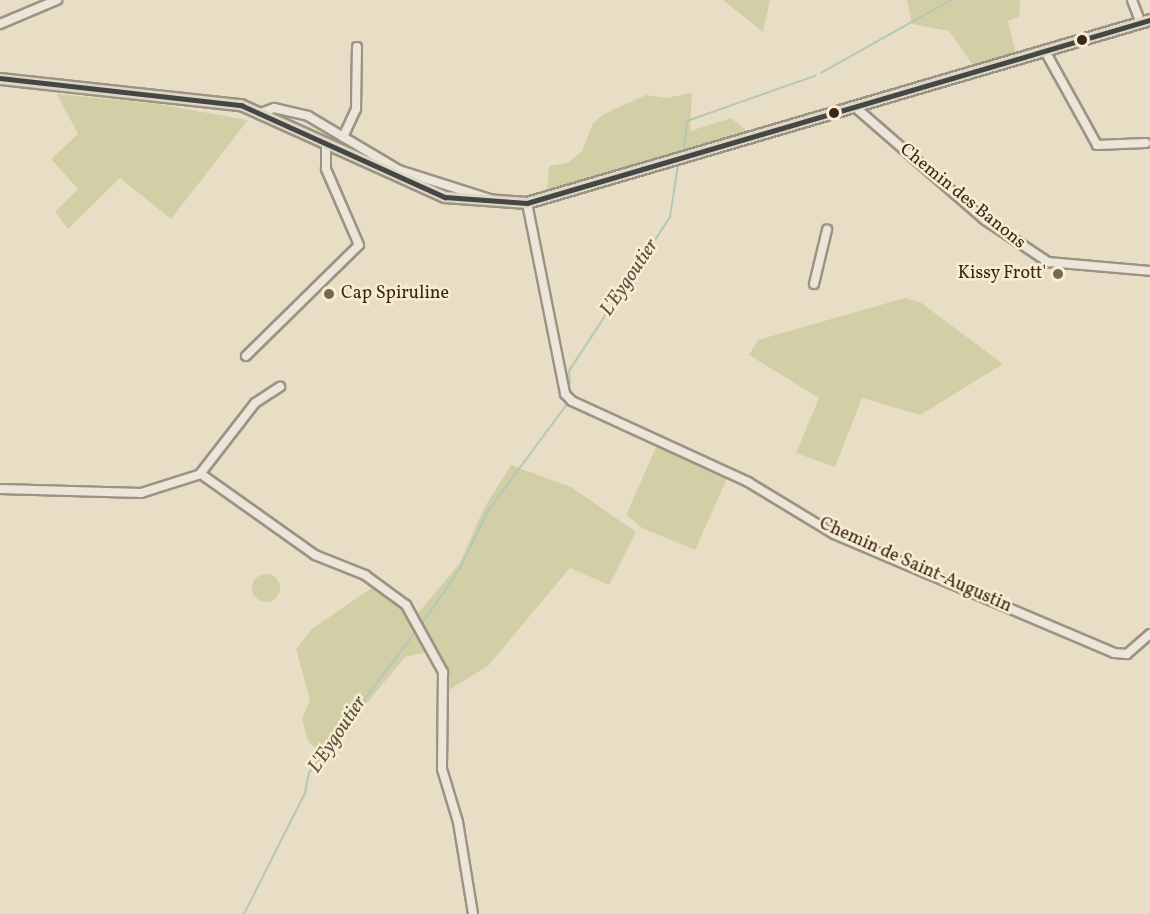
<!DOCTYPE html>
<html>
<head>
<meta charset="utf-8">
<style>
  body { margin:0 }
  #map { position:relative; width:1150px; height:914px; overflow:hidden; background:#e8dec5; font-family:Vollkorn,serif }
  div>[style] { position:absolute }
  .green>* { inset:0; background:#d2cfa6 }
  .round { border-radius:50% }
  .stream>* { height:1.5px; margin:-0.75px; padding:0 0.75px; transform-origin:0.75px; border-radius:0.75px; background:#b4c8b6 }
  .roads { filter:drop-shadow(2px 0 #9b9384) drop-shadow(-2px 0 #9b9384) drop-shadow(0 2px #9b9384) drop-shadow(0 -2px #9b9384) }
  .minor>* { height:8px; margin:-4px; padding:0 4px; transform-origin:4px; border-radius:4px; background:#ebe6d9 }
  .major>* { height:10px; margin:-5px; padding:0 5px; transform-origin:5px; border-radius:5px; background:#dfd6c4 }
  .bus-1>* { height:4.5px; margin:-2.25px; padding:0 2.25px; transform-origin:2.25px; border-radius:2.25px; background:#444746 }
  .dots>* { width:16px; height:16px; translate:-50% -50%; box-sizing:border-box; border:3px solid #f9edd0; border-radius:50% }
  span { translate:-50% -50%; white-space:nowrap; text-align:center; line-height:1.15; -webkit-text-stroke:5px #f9edd0; paint-order:stroke }
  .street-label { font-size:18px; color:#3a271a }
  .poi-label { font-size:18px; color:#3a271a }
  .right { translate:-100% -50%; text-align:right }
  .left { translate:0 -50%; text-align:left }
  .water-label { font-size:20px; color:#585447; font-style:italic }
</style>
</head>
<body>
<div id="map">
  <div class="green">
    <div style="clip-path:polygon(723px 0,770px 0,763px 32px)"></div>
    <div style="clip-path:polygon(907px 0,1020px 0,1019px 17px,1008px 21px,1016px 54px,974px 67px,949px 31px,912px 24px)"></div>
    <div style="clip-path:polygon(692px 93px,690px 131px,731px 118px,747px 131px,547px 194px,549px 166px,568px 163px,582px 151px,593px 123px,604px 114px,646px 95px,666px 98px)"></div>
    <div style="clip-path:polygon(57px 94px,158px 104px,248px 120px,171px 219px,120px 178px,68px 229px,55px 212px,78px 189px,51px 159px,78px 134px)"></div>
    <div style="clip-path:polygon(905px 298px,920px 302px,1003px 364px,920px 415px,862px 398px,835px 467px,796px 453px,819px 398px,749px 355px,758px 340px)"></div>
    <div style="clip-path:polygon(658px 443px,729px 474px,695px 550px,642px 528px,626px 515px)"></div>
    <div style="clip-path:polygon(511px 465px,571px 487px,636px 532px,609px 585px,570px 568px,488px 666px,449px 690px,418px 613px,460px 563px,484px 508px)"></div>
    <div class="round" style="left:252px;top:574px;width:28px;height:28px"></div>
    <div style="clip-path:polygon(373px 587px,404px 609px,431px 651px,405px 657px,323px 756px,308px 741px,302px 719px,310px 700px,296px 649px,312px 629px)"></div>
  </div>
  <div class="stream">
    <div style="left:821px;top:73px;width:149px;rotate:-29.3deg"></div>
    <div style="left:684px;top:149px;width:28px;rotate:-84deg"></div>
    <div style="left:687px;top:121px;width:136px;rotate:-19.4deg"></div>
    <div style="left:570px;top:384px;width:13px;rotate:-94deg"></div>
    <div style="left:569px;top:371px;width:184px;rotate:-56.7deg"></div>
    <div style="left:670px;top:217px;width:53px;rotate:-81.3deg"></div>
    <div style="left:422px;top:624px;width:68px;rotate:-55.8deg"></div>
    <div style="left:460px;top:568px;width:64px;rotate:-63.8deg"></div>
    <div style="left:488px;top:511px;width:134px;rotate:-53.5deg"></div>
    <div style="left:244px;top:914px;width:136px;rotate:-63.2deg"></div>
    <div style="left:305px;top:793px;width:20px;rotate:-79deg"></div>
    <div style="left:309px;top:773px;width:178px;rotate:-53deg"></div>
  </div>
  <div class="roads">
    <div class="minor">
      <div style="left:1132px;top:0;width:25px;rotate:69deg"></div>
      <div style="left:0;top:24px;width:62px;rotate:-22.8deg"></div>
      <div style="left:1045px;top:51px;width:107px;rotate:61deg"></div>
      <div style="left:1097px;top:145px;width:49px;rotate:-2.3deg"></div>
      <div style="left:855px;top:107px;width:172px;rotate:41deg"></div>
      <div style="left:985px;top:220px;width:76px;rotate:33.7deg"></div>
      <div style="left:1048px;top:262px;width:102px;rotate:5deg"></div>
      <div style="left:263px;top:112px;width:12px;rotate:-20deg"></div>
      <div style="left:274px;top:108px;width:35px;rotate:13deg"></div>
      <div style="left:308px;top:116px;width:106px;rotate:30.7deg"></div>
      <div style="left:399px;top:170px;width:99px;rotate:17.7deg"></div>
      <div style="left:343px;top:137px;width:31px;rotate:-65deg"></div>
      <div style="left:356px;top:109px;width:62px;rotate:-89.1deg"></div>
      <div style="left:527px;top:203px;width:195px;rotate:78.7deg"></div>
      <div style="left:565px;top:394px;width:10px;rotate:45deg"></div>
      <div style="left:572px;top:401px;width:194px;rotate:24.7deg"></div>
      <div style="left:748px;top:482px;width:100px;rotate:31.2deg"></div>
      <div style="left:834px;top:534px;width:304px;rotate:23deg"></div>
      <div style="left:1114px;top:653px;width:13px;rotate:4deg"></div>
      <div style="left:1127px;top:654px;width:30px;rotate:-41deg"></div>
      <div style="left:814px;top:284px;width:56px;rotate:-76.5deg"></div>
      <div style="left:246px;top:356px;width:158px;rotate:-44.5deg"></div>
      <div style="left:359px;top:245px;width:83px;rotate:-113.5deg"></div>
      <div style="left:326px;top:169px;width:26px;rotate:-90deg"></div>
      <div style="left:200px;top:474px;width:90px;rotate:-52.2deg"></div>
      <div style="left:255px;top:403px;width:30px;rotate:-33deg"></div>
      <div style="left:0;top:489px;width:141px;rotate:1.6deg"></div>
      <div style="left:141px;top:493px;width:63px;rotate:-17.6deg"></div>
      <div style="left:201px;top:474px;width:140px;rotate:35.4deg"></div>
      <div style="left:315px;top:555px;width:54px;rotate:21.8deg"></div>
      <div style="left:365px;top:575px;width:51px;rotate:36.2deg"></div>
      <div style="left:406px;top:605px;width:77px;rotate:61.1deg"></div>
      <div style="left:443px;top:672px;width:97px;rotate:90.6deg"></div>
      <div style="left:442px;top:769px;width:55px;rotate:73.2deg"></div>
      <div style="left:458px;top:822px;width:93px;rotate:80.7deg"></div>
    </div>
    <div class="major">
      <div style="left:0;top:79px;width:242px;rotate:6.2deg"></div>
      <div style="left:241px;top:105px;width:224px;rotate:24.3deg"></div>
      <div style="left:445px;top:197px;width:82px;rotate:4.2deg"></div>
      <div style="left:527px;top:203px;width:649px;rotate:-16.37deg"></div>
    </div>
  </div>
  <div class="bus-1">
    <div style="left:0;top:78px;width:243px;rotate:6.4deg"></div>
    <div style="left:241px;top:105px;width:224px;rotate:24.3deg"></div>
    <div style="left:445px;top:197px;width:82px;rotate:4.2deg"></div>
    <div style="left:527px;top:203px;width:649px;rotate:-16.37deg"></div>
  </div>
  <div class="dots">
    <div style="left:1082px;top:40px;background:#3a271a"></div>
    <div style="left:834px;top:113px;background:#3a271a"></div>
    <div style="left:1058px;top:274px;background:#776756"></div>
    <div style="left:329px;top:294px;background:#776756"></div>
  </div>
  <div class="street-label">
    <span style="left:962px;top:197px;rotate:39deg">Chemin des Banons</span>
    <span style="left:915px;top:566px;rotate:24deg">Chemin de Saint-Augustin</span>
  </div>
  <div class="poi-label">
    <span class="right" style="left:1046px;top:274px">Kissy Frott'</span>
    <span class="left" style="left:341px;top:294px">Cap Spiruline</span>
  </div>
  <div class="water-label">
    <span style="left:630px;top:278px;rotate:-56deg">L'Eygoutier</span>
    <span style="left:338px;top:735px;rotate:-56deg">L'Eygoutier</span>
  </div>
</div>
</body>
</html>
